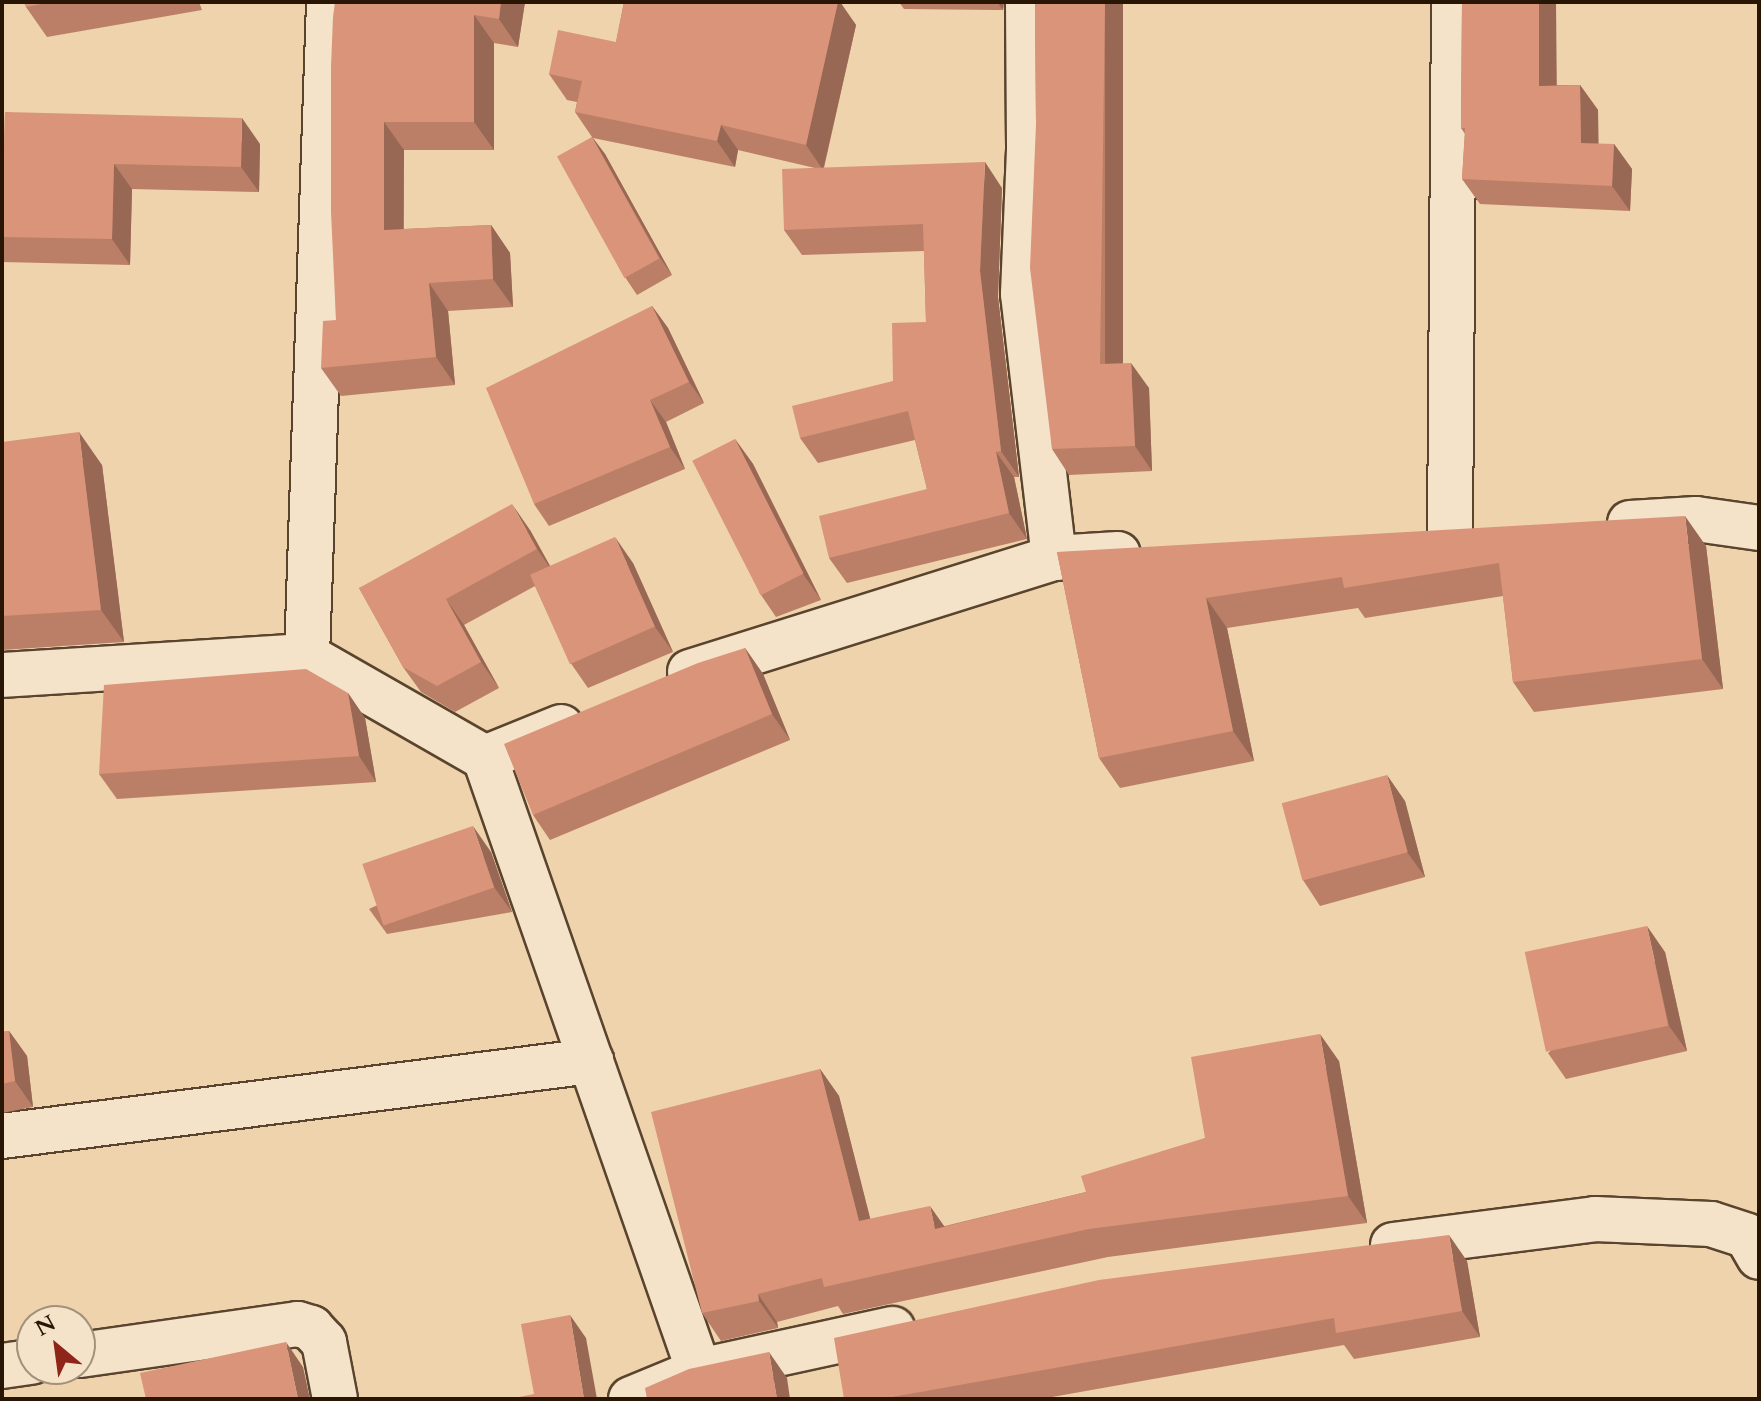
<!DOCTYPE html>
<html>
<head>
<meta charset="utf-8">
<style>
  body { margin:0 }
  #map { position:relative; width:1761px; height:1401px; overflow:hidden; background:#eed3ac; font-family:Cardo,serif }
  div>[style] { position:absolute }
  .roads { filter:drop-shadow(2px 0 #5a442e) drop-shadow(-2px 0 #5a442e) drop-shadow(0 2px #5a442e) drop-shadow(0 -2px #5a442e) }
  .street>* { height:44px; margin:-22px; padding:0 22px; transform-origin:22px; border-radius:22px; background:#f4e2c9 }
  .wall>* { inset:0; background:#bb7f68 }
  .shaded-wall>* { inset:0; background:#986855; transform-origin:0 0 }
  .building>* { inset:0; background:#d99479; transform-origin:0 0 }
  span { translate:-50% -50%; white-space:nowrap; text-align:center; line-height:1.15; -webkit-text-stroke:7px #f4e2c9; paint-order:stroke }
  .frame { position:absolute; inset:0; border:4px solid #281504; pointer-events:none }
  .north { position:absolute; left:16px; top:1305px; width:80px; height:80px; box-sizing:border-box; background:#f4e2c9; border:2px solid #a2907a; border-radius:50%; rotate:331deg; font-size:22px; font-weight:700; line-height:32px; text-align:center; color:#281504 }
  .north::after { content:''; display:block; margin:auto; width:28px; height:36px; background:#8f2418; clip-path:polygon(50% 0,100% 100%,50% 72%,0 100%) }
</style>
</head>
<body>
<div id="map">
  <div class="roads">
    <div class="street">
      <div style="left:1028px;top:2px;width:148px;rotate:89.6deg"></div>
      <div style="left:1029px;top:150px;width:144px;rotate:92.4deg"></div>
      <div style="left:1023px;top:294px;width:266px;rotate:83.3deg"></div>
      <div style="left:1054px;top:558px;width:64px;rotate:-3.6deg"></div>
      <div style="left:1630px;top:523px;width:66px;rotate:-3.5deg"></div>
      <div style="left:1696px;top:519px;width:64px;rotate:8.1deg"></div>
      <div style="left:1450px;top:534px;width:532px;rotate:-89.57deg"></div>
      <div style="left:307px;top:656px;width:654px;rotate:-88.07deg"></div>
      <div style="left:690px;top:672px;width:381px;rotate:-17.4deg"></div>
      <div style="left:2px;top:675px;width:306px;rotate:-3.6deg"></div>
      <div style="left:307px;top:656px;width:205px;rotate:29.8deg"></div>
      <div style="left:561px;top:727px;width:82px;rotate:157.8deg"></div>
      <div style="left:485px;top:758px;width:649px;rotate:70.76deg"></div>
      <div style="left:2px;top:1136px;width:594px;rotate:-7.26deg"></div>
      <div style="left:1393px;top:1245px;width:204px;rotate:-7.3deg"></div>
      <div style="left:1595px;top:1219px;width:116px;rotate:2.5deg"></div>
      <div style="left:1711px;top:1224px;width:38px;rotate:18deg"></div>
      <div style="left:1747px;top:1236px;width:24px;rotate:60deg"></div>
      <div style="left:80px;top:1355px;width:220px;rotate:-8.1deg"></div>
      <div style="left:298px;top:1324px;width:14px;rotate:17deg"></div>
      <div style="left:311px;top:1328px;width:19px;rotate:47deg"></div>
      <div style="left:324px;top:1342px;width:58px;rotate:79.1deg"></div>
      <div style="left:2px;top:1366px;width:30px;rotate:-8deg"></div>
      <div style="left:631px;top:1399px;width:74px;rotate:-22.4deg"></div>
      <div style="left:699px;top:1371px;width:198px;rotate:-12.3deg"></div>
    </div>
  </div>
  <div class="wall">
    <div style="clip-path:polygon(24px 2px,199px 2px,202px 10px,47px 37px,26px 7px)"></div>
    <div style="clip-path:polygon(525px 2px,518px 47px,494px 43px,494px 150px,404px 150px,404px 229px,491px 225px,510px 253px,513px 307px,448px 311px,455px 385px,341px 396px,321px 368px,336px 320px,333px 17px)"></div>
    <div style="clip-path:polygon(624px 2px,840px 2px,856px 25px,824px 168px,1002px 188px,998px 297px,1019px 477px,1014px 477px,1027px 539px,847px 583px,829px 558px,927px 489px,915px 440px,818px 463px,800px 438px,893px 381px,926px 322px,924px 251px,802px 255px,784px 230px,815px 168px,738px 150px,735px 167px,593px 138px,605px 154px,672px 275px,637px 295px,625px 277px,592px 137px,575px 112px,577px 102px,567px 100px,549px 74px,616px 42px)"></div>
    <div style="clip-path:polygon(899px 2px,1004px 2px,1003px 10px,904px 9px)"></div>
    <div style="clip-path:polygon(1035px 2px,1123px 2px,1118px 363px,1149px 388px,1152px 471px,1069px 475px,1052px 449px,1036px 124px)"></div>
    <div style="clip-path:polygon(1462px 2px,1556px 2px,1556px 85px,1580px 85px,1598px 110px,1598px 144px,1614px 144px,1632px 169px,1630px 211px,1480px 204px,1462px 179px,1465px 134px,1461px 128px)"></div>
    <div style="clip-path:polygon(5px 112px,260px 144px,259px 192px,132px 189px,130px 265px,2px 262px)"></div>
    <div style="clip-path:polygon(652px 306px,668px 328px,704px 403px,666px 422px,685px 469px,549px 526px,534px 504px)"></div>
    <div style="clip-path:polygon(735px 439px,753px 464px,821px 600px,776px 617px,759px 592px)"></div>
    <div style="clip-path:polygon(2px 442px,102px 465px,124px 642px,2px 650px)"></div>
    <div style="clip-path:polygon(530px 530px,550px 566px,633px 563px,673px 652px,588px 688px,570px 662px,535px 586px,464px 625px,499px 688px,455px 712px,421px 692px,403px 667px,359px 588px)"></div>
    <div style="clip-path:polygon(1706px 546px,1723px 689px,1534px 712px,1513px 682px,1503px 596px,1365px 618px,1358px 608px,1227px 628px,1254px 761px,1120px 788px,1099px 758px,1057px 552px)"></div>
    <div style="clip-path:polygon(745px 648px,763px 674px,790px 740px,550px 840px,533px 815px)"></div>
    <div style="clip-path:polygon(348px 693px,365px 718px,376px 782px,117px 799px,99px 774px)"></div>
    <div style="clip-path:polygon(1405px 801px,1425px 877px,1320px 906px,1303px 880px)"></div>
    <div style="clip-path:polygon(491px 852px,512px 912px,387px 934px,369px 909px)"></div>
    <div style="clip-path:polygon(1665px 952px,1687px 1051px,1566px 1079px,1548px 1053px)"></div>
    <div style="clip-path:polygon(9px 1031px,27px 1056px,33px 1107px,2px 1113px,2px 1032px)"></div>
    <div style="clip-path:polygon(1339px 1061px,1367px 1223px,1108px 1257px,843px 1314px,838px 1306px,777px 1322px,778px 1328px,721px 1341px,702px 1313px,820px 1069px,839px 1096px,870px 1219px,945px 1226px,1086px 1192px,1205px 1138px)"></div>
    <div style="clip-path:polygon(1467px 1261px,1480px 1337px,1354px 1359px,1344px 1345px,1041px 1399px,844px 1399px)"></div>
  </div>
  <div class="shaded-wall">
    <div style="clip-path:polygon(501px 2px,525px 2px,518px 47px,499px 19px)"></div>
    <div style="clip-path:polygon(838px 2px,840px 2px,856px 25px,823px 170px,806px 145px)"></div>
    <div style="clip-path:polygon(997px 2px,1004px 2px,1003px 10px)"></div>
    <div style="left:1105px;top:2px;width:18px;height:362px"></div>
    <div style="clip-path:polygon(1539px 2px,1556px 2px,1557px 110px,1539px 86px)"></div>
    <div style="clip-path:polygon(474px 15px,494px 43px,494px 150px,474px 122px)"></div>
    <div style="clip-path:polygon(1580px 85px,1598px 110px,1599px 168px,1581px 143px)"></div>
    <div style="clip-path:polygon(242px 118px,260px 144px,259px 192px,241px 167px)"></div>
    <div style="clip-path:polygon(384px 122px,404px 150px,403px 258px,384px 230px)"></div>
    <div style="clip-path:polygon(721px 125px,738px 150px,735px 167px,717px 141px)"></div>
    <div style="clip-path:polygon(592px 137px,605px 154px,672px 275px,660px 258px)"></div>
    <div style="clip-path:polygon(1614px 144px,1632px 169px,1630px 211px,1612px 186px)"></div>
    <div style="clip-path:polygon(985px 162px,1002px 188px,998px 297px,1019px 477px,1001px 451px,980px 271px)"></div>
    <div style="clip-path:polygon(114px 164px,132px 189px,130px 265px,112px 239px)"></div>
    <div style="clip-path:polygon(491px 225px,510px 253px,513px 307px,493px 279px)"></div>
    <div style="clip-path:polygon(429px 283px,448px 311px,455px 385px,436px 357px)"></div>
    <div style="clip-path:polygon(652px 306px,668px 328px,704px 403px,689px 382px)"></div>
    <div style="clip-path:polygon(1131px 363px,1149px 388px,1152px 471px,1135px 446px)"></div>
    <div style="clip-path:polygon(650px 400px,666px 422px,685px 469px,670px 447px)"></div>
    <div style="clip-path:polygon(79px 432px,102px 465px,124px 642px,101px 610px)"></div>
    <div style="clip-path:polygon(735px 439px,753px 464px,821px 600px,803px 574px)"></div>
    <div style="clip-path:polygon(996px 452px,1014px 477px,1027px 539px,1009px 513px)"></div>
    <div style="clip-path:polygon(512px 504px,530px 530px,555px 575px,537px 549px)"></div>
    <div style="clip-path:polygon(1685px 516px,1706px 546px,1723px 689px,1702px 659px)"></div>
    <div style="clip-path:polygon(615px 537px,633px 563px,673px 652px,655px 627px)"></div>
    <div style="clip-path:polygon(1206px 598px,1227px 628px,1254px 761px,1233px 731px)"></div>
    <div style="clip-path:polygon(446px 599px,464px 625px,499px 688px,481px 662px)"></div>
    <div style="clip-path:polygon(745px 648px,763px 674px,790px 740px,772px 714px)"></div>
    <div style="clip-path:polygon(348px 693px,365px 718px,376px 782px,359px 756px)"></div>
    <div style="clip-path:polygon(1387px 775px,1405px 801px,1425px 877px,1407px 852px)"></div>
    <div style="clip-path:polygon(473px 826px,491px 852px,512px 912px,494px 887px)"></div>
    <div style="clip-path:polygon(1647px 926px,1665px 952px,1687px 1051px,1669px 1026px)"></div>
    <div style="clip-path:polygon(9px 1031px,27px 1056px,33px 1107px,15px 1081px)"></div>
    <div style="clip-path:polygon(1320px 1034px,1339px 1061px,1367px 1223px,1348px 1196px)"></div>
    <div style="clip-path:polygon(820px 1069px,839px 1096px,878px 1249px,859px 1221px)"></div>
    <div style="clip-path:polygon(930px 1206px,949px 1233px,935px 1229px)"></div>
    <div style="clip-path:polygon(1449px 1235px,1467px 1261px,1480px 1337px,1462px 1311px)"></div>
    <div style="clip-path:polygon(758px 1294px,777px 1322px,778px 1328px,759px 1301px)"></div>
    <div style="clip-path:polygon(570px 1315px,586px 1338px,597px 1399px,584px 1399px)"></div>
    <div style="clip-path:polygon(286px 1342px,303px 1367px,310px 1399px,298px 1399px)"></div>
    <div style="clip-path:polygon(769px 1352px,787px 1378px,790px 1399px,777px 1399px)"></div>
  </div>
  <div class="building">
    <div style="clip-path:polygon(24px 2px,52px 2px,26px 7px)"></div>
    <div style="clip-path:polygon(335px 2px,501px 2px,499px 19px,474px 15px,474px 122px,384px 122px,384px 230px,491px 225px,493px 279px,429px 283px,436px 357px,321px 368px,323px 321px,336px 320px,331px 212px,331px 67px,333px 17px)"></div>
    <div style="clip-path:polygon(624px 2px,838px 2px,806px 145px,721px 125px,717px 141px,575px 112px,582px 81px,549px 74px,558px 30px,616px 42px)"></div>
    <div style="clip-path:polygon(1035px 2px,1105px 2px,1100px 364px,1131px 363px,1135px 446px,1052px 449px,1030px 268px,1036px 124px)"></div>
    <div style="clip-path:polygon(1462px 2px,1539px 2px,1539px 86px,1580px 85px,1581px 143px,1614px 144px,1612px 186px,1462px 179px,1465px 128px,1461px 128px)"></div>
    <div style="clip-path:polygon(5px 112px,242px 118px,241px 167px,114px 164px,112px 239px,2px 237px)"></div>
    <div style="left:592px;top:137px;width:139px;height:40px;rotate:61deg"></div>
    <div style="clip-path:polygon(985px 162px,980px 271px,1001px 451px,996px 452px,1009px 513px,829px 558px,819px 516px,927px 489px,908px 411px,800px 438px,792px 406px,893px 381px,892px 323px,926px 322px,923px 224px,784px 230px,782px 169px)"></div>
    <div style="clip-path:polygon(652px 306px,689px 382px,650px 400px,670px 447px,534px 504px,486px 388px)"></div>
    <div style="clip-path:polygon(79px 432px,101px 610px,2px 616px,2px 442px)"></div>
    <div style="left:735px;top:439px;width:151px;height:48px;rotate:63deg"></div>
    <div style="clip-path:polygon(512px 504px,537px 549px,446px 599px,481px 662px,437px 686px,403px 667px,359px 588px)"></div>
    <div style="clip-path:polygon(1685px 516px,1702px 659px,1513px 682px,1499px 563px,1344px 588px,1342px 577px,1206px 598px,1233px 731px,1099px 758px,1057px 552px)"></div>
    <div style="left:615px;top:537px;width:98px;height:93px;rotate:66deg"></div>
    <div style="clip-path:polygon(745px 648px,772px 714px,533px 815px,504px 744px,698px 663px)"></div>
    <div style="clip-path:polygon(306px 669px,348px 693px,359px 756px,99px 774px,104px 685px)"></div>
    <div style="left:1387px;top:775px;width:80px;height:109px;rotate:75deg"></div>
    <div style="left:473px;top:826px;width:65px;height:117px;rotate:71deg"></div>
    <div style="left:1647px;top:926px;width:102px;height:125px;rotate:78deg"></div>
    <div style="clip-path:polygon(9px 1031px,15px 1081px,2px 1084px,2px 1032px)"></div>
    <div style="clip-path:polygon(1320px 1034px,1348px 1196px,1089px 1229px,824px 1287px,822px 1278px,758px 1294px,759px 1301px,702px 1313px,651px 1112px,820px 1069px,859px 1221px,930px 1206px,935px 1229px,1086px 1192px,1081px 1176px,1205px 1138px,1191px 1057px)"></div>
    <div style="clip-path:polygon(1449px 1235px,1462px 1311px,1336px 1333px,1334px 1318px,881px 1399px,844px 1399px,834px 1338px,1099px 1280px)"></div>
    <div style="clip-path:polygon(570px 1315px,584px 1399px,509px 1399px,534px 1394px,521px 1324px)"></div>
    <div style="clip-path:polygon(286px 1342px,298px 1399px,146px 1399px,140px 1373px)"></div>
    <div style="clip-path:polygon(769px 1352px,777px 1399px,647px 1399px,645px 1388px,689px 1369px)"></div>
  </div>
  <div class="frame"></div>
  <div class="north">N</div>
</div>
</body>
</html>
